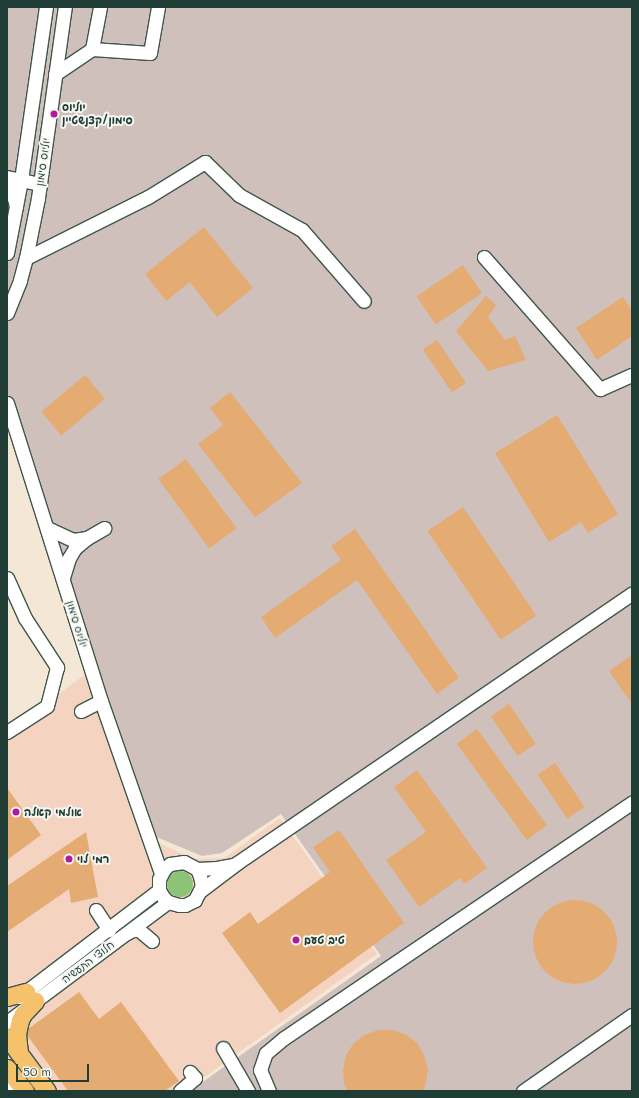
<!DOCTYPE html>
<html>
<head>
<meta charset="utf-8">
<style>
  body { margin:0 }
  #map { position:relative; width:639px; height:1098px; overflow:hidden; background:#f4e7d5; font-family:Mali,"Playpen Sans Hebrew",sans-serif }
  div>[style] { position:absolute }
  .built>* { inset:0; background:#f4d3c0 }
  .industrial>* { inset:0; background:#d0c0bc }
  .green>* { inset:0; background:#8cc376 }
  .round { border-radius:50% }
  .building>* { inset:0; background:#e4ab72; transform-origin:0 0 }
  .roads { filter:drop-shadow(1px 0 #3f564c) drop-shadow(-1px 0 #3f564c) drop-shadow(0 1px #3f564c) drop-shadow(0 -1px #3f564c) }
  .minor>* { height:13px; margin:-6.5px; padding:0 6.5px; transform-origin:6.5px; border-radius:6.5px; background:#fff }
  .major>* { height:17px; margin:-8.5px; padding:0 8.5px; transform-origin:8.5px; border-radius:8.5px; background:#f5c16b }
  .dots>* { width:11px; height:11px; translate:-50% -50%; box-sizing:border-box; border:2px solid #f6f6f2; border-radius:50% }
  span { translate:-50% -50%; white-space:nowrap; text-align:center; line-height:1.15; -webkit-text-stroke:4px #f6f6f2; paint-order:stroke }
  .poi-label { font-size:11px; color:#1f3d34; font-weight:700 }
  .left { translate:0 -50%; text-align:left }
  .street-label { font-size:11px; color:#1f3d34 }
  .frame { position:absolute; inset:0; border:8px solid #1f3d34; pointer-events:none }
  .scale { position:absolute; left:16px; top:1064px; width:73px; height:18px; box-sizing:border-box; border:2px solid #1f3d34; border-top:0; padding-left:5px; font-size:12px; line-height:14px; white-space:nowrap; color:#1f3d34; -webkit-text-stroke:3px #f6f6f2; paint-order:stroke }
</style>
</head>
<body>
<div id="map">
  <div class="built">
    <div style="clip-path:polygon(94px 668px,153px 841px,195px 859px,224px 858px,280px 818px,377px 954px,185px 1091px,7px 1091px,7px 732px)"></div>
  </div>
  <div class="industrial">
    <div style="clip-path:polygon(7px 7px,632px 7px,632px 1091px,190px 1091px,381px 956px,281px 814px,222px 853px,202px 856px,154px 836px,68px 576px,36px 505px,7px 425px)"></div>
  </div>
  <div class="green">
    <div class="round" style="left:167px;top:871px;width:26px;height:26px"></div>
  </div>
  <div class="building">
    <div style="clip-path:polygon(204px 227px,253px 288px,217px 317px,190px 282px,166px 301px,145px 274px)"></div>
    <div style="left:463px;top:265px;width:34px;height:56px;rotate:56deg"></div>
    <div style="clip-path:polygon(486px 296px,496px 305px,488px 317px,505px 340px,515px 336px,526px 360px,488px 371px,456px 331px)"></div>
    <div style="clip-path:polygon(623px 297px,632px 310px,632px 336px,597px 360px,576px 328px)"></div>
    <div style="left:437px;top:340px;width:52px;height:17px;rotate:56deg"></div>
    <div style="left:85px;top:375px;width:31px;height:57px;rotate:50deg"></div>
    <div style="clip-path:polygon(230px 392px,302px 483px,255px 517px,198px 444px,223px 425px,210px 408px)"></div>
    <div style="clip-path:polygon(557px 415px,618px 514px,588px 533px,581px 522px,549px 542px,495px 453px)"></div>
    <div style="left:186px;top:459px;width:86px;height:34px;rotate:54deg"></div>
    <div style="left:463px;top:507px;width:131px;height:43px;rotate:56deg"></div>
    <div style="clip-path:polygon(355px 529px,459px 678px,437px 694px,357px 580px,275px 638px,261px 617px,341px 560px,331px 546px)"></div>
    <div style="clip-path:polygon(632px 655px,632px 704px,609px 671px)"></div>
    <div style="left:509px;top:704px;width:48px;height:22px;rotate:56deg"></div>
    <div style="left:477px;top:729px;width:119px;height:25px;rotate:54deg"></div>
    <div style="left:555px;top:763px;width:53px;height:21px;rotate:56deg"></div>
    <div style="clip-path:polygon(417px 770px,487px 868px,464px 884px,460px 878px,419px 907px,386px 860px,426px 832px,394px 787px)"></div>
    <div style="clip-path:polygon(7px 788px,41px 835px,7px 860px)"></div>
    <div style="clip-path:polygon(339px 830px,404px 923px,280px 1013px,222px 933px,250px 912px,258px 924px,330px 872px,313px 847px)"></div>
    <div style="clip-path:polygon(86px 832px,98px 897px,71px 903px,69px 889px,7px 932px,7px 886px)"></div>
    <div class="round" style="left:533px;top:900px;width:84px;height:84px"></div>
    <div style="clip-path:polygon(79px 992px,99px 1019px,121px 1002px,179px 1081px,165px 1091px,68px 1091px,27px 1035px,28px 1029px)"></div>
    <div style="clip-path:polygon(378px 1030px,392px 1030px,405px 1034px,417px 1043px,424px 1055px,428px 1069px,426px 1083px,423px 1091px,348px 1091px,344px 1084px,343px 1070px,346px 1056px,353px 1044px,364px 1035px)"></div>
  </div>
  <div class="roads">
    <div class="minor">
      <div style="left:92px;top:49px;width:58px;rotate:3.9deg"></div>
      <div style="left:150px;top:53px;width:47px;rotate:-80.1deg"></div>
      <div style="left:55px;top:74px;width:45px;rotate:-34deg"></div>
      <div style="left:92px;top:49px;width:43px;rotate:-79.2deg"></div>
      <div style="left:7px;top:177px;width:34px;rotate:12deg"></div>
      <div style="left:7px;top:187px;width:13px;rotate:58deg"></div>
      <div style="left:14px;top:198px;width:9px;rotate:77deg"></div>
      <div style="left:7px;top:253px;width:74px;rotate:-79.1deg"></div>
      <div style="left:21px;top:180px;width:175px;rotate:-81.8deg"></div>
      <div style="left:484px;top:257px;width:176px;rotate:48.7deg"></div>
      <div style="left:600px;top:389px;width:35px;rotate:-24deg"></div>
      <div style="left:26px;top:258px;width:136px;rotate:-26.6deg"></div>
      <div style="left:148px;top:197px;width:67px;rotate:-31.6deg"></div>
      <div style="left:205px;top:162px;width:47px;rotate:44.1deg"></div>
      <div style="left:239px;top:195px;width:72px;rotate:29.1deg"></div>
      <div style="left:302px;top:230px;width:94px;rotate:48.9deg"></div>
      <div style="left:7px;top:313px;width:35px;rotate:-68deg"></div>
      <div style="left:20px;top:280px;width:23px;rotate:-75deg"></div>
      <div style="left:26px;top:258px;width:61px;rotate:-78.7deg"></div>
      <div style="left:38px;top:198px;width:193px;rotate:-82deg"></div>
      <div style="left:7px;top:403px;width:312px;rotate:72.5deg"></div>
      <div style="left:101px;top:701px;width:182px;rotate:70.8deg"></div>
      <div style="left:47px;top:528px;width:29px;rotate:25deg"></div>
      <div style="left:73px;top:540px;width:14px;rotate:-8deg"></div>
      <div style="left:87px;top:538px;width:16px;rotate:140deg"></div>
      <div style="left:75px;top:548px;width:12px;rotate:121deg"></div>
      <div style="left:69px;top:558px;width:21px;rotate:107deg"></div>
      <div style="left:87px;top:538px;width:20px;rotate:-30deg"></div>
      <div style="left:7px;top:578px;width:44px;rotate:65.8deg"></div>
      <div style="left:25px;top:618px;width:59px;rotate:56.9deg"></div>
      <div style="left:57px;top:667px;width:40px;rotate:104.4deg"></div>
      <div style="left:47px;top:706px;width:48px;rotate:147deg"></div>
      <div style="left:81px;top:711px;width:22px;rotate:-27deg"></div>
      <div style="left:197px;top:869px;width:8px;rotate:67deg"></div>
      <div style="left:200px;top:876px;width:10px;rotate:79deg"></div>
      <div style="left:202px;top:886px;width:16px;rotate:117deg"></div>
      <div style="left:195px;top:900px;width:11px;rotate:153deg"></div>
      <div style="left:185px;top:905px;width:6px;rotate:180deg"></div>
      <div style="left:179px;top:905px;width:11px;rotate:-165deg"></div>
      <div style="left:168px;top:902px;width:7px;rotate:-135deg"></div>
      <div style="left:163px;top:897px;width:8px;rotate:-120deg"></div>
      <div style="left:159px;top:890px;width:11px;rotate:-90deg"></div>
      <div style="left:159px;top:879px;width:11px;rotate:-63deg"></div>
      <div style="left:164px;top:869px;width:8px;rotate:-40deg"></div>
      <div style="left:170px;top:864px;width:14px;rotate:-8deg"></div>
      <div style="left:184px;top:862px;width:15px;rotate:28deg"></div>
      <div style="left:197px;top:869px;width:20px;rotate:-3deg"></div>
      <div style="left:217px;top:868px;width:15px;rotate:-11deg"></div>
      <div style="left:200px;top:891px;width:46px;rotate:-37.1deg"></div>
      <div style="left:237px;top:863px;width:478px;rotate:-34.3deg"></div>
      <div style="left:96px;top:910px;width:24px;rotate:57deg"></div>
      <div style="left:127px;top:933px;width:7px;rotate:-27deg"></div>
      <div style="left:133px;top:930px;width:6px"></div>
      <div style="left:139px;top:930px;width:17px;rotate:40deg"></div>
      <div style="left:19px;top:997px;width:176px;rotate:-37.4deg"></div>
      <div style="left:7px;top:1022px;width:201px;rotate:-36.7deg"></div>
      <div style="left:223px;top:1048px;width:50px;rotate:59.8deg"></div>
      <div style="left:11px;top:1091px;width:9px;rotate:-90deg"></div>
      <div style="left:11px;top:1082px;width:6px;rotate:-59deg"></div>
      <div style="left:180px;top:1091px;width:20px;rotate:-41deg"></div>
      <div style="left:195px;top:1078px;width:8px;rotate:-130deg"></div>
      <div style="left:269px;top:1091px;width:23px;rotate:-113deg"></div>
      <div style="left:260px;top:1070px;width:18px;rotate:-71deg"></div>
      <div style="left:266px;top:1053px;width:23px;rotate:-40deg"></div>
      <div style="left:284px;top:1038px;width:420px;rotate:-34.1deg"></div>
      <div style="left:523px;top:1091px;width:133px;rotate:-34.9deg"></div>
    </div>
    <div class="major">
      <div style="left:7px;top:997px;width:20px;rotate:-15deg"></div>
      <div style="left:7px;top:1037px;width:67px;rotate:53.5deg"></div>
      <div style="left:19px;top:1053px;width:19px;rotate:-96deg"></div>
      <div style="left:17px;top:1034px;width:14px;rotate:-78deg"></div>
      <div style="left:20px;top:1020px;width:7px;rotate:-63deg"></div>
      <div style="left:23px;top:1014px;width:18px;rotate:-47deg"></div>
      <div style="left:7px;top:1068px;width:29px;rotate:52deg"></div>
    </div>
  </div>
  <div class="dots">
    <div style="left:54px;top:114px;background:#b5179e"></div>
    <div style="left:16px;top:812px;background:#b5179e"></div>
    <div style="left:69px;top:859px;background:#b5179e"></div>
    <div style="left:296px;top:940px;background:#b5179e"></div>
  </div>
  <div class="poi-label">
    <span class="left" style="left:62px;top:114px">יוליוס<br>סימון/קצנשטיין</span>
    <span class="left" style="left:24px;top:812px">אולמי קאלה</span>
    <span class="left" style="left:77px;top:859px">רמי לוי</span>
    <span class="left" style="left:304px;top:940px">טיב טעם</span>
  </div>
  <div class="street-label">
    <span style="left:43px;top:162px;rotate:-82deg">יוליוס סימון</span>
    <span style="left:77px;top:624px;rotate:73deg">יוליוס סימון</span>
    <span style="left:88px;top:962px;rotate:-37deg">חלוצי התעשיה</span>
  </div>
  <div class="frame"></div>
  <div class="scale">50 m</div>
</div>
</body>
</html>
